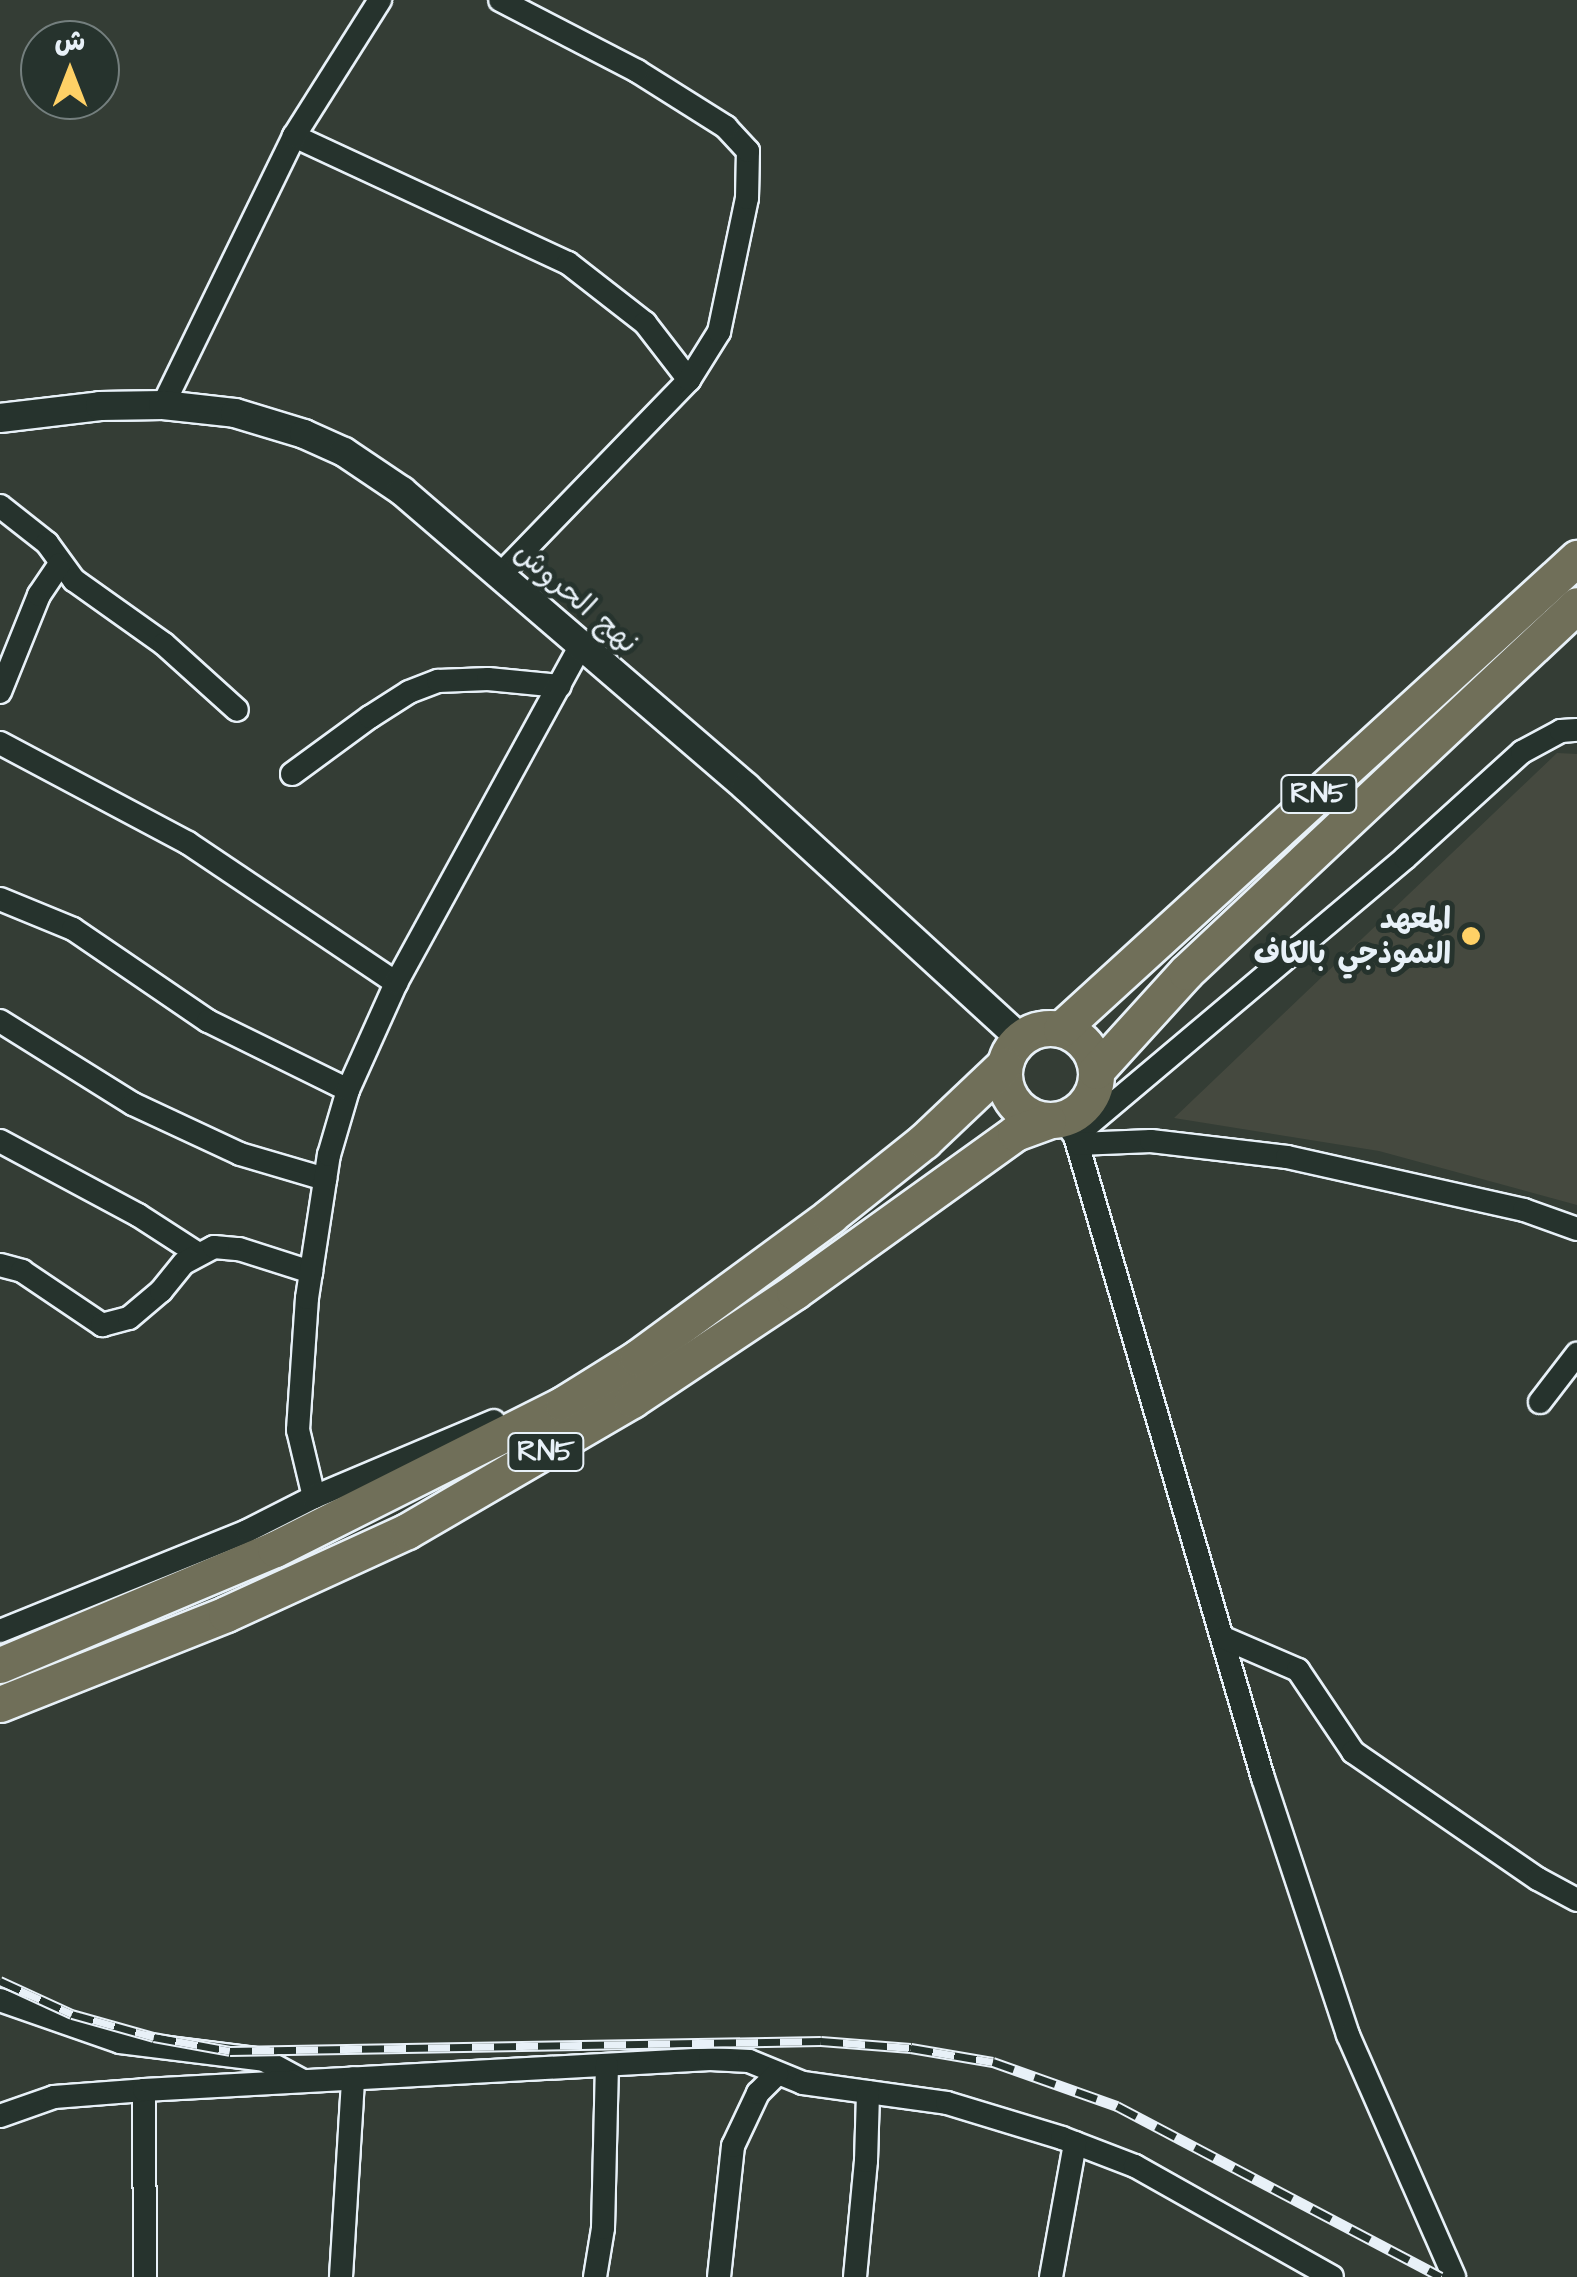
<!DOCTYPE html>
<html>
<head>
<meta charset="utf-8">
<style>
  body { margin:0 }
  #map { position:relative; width:1577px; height:2277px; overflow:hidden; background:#343d35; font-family:"Architects Daughter","Playpen Sans Arabic",sans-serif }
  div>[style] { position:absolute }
  .built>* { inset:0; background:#45493f }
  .roads { filter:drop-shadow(2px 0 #e8f1f8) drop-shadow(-2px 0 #e8f1f8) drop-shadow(0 2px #e8f1f8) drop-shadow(0 -2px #e8f1f8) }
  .minor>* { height:22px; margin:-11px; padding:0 11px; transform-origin:11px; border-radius:11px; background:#26332d }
  .tertiary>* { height:28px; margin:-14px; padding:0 14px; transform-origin:14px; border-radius:14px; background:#26332d }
  .primary>* { height:35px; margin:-17.5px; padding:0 17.5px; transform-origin:17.5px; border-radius:17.5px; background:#706f59 }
  .primary>.ring { margin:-17.5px; padding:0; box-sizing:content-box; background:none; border:35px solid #706f59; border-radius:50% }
  .rail>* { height:11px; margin-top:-5.5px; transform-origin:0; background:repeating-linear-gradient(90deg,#26332d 0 22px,#e8f1f8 0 44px); box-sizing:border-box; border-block:2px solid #e8f1f8 }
  .dots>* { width:28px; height:28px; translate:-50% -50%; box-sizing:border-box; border:5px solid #26332d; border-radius:50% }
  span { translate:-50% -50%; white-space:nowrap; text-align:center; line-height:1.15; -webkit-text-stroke:10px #26332d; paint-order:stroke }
  .shield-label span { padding:2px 8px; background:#26332d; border:2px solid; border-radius:8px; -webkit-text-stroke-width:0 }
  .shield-label { font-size:28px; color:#e8f1f8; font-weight:700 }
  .street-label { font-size:30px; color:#e8f1f8 }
  .poi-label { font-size:30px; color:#e8f1f8; font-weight:700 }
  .right { translate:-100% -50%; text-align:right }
  .north { position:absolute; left:20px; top:20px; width:100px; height:100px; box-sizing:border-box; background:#26332d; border:2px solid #747f7e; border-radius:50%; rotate:0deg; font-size:28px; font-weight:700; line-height:40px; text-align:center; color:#e8f1f8 }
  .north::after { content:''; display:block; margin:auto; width:35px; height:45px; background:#ffd166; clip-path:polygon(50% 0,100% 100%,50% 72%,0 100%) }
</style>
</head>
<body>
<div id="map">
  <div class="built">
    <div style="clip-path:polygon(1557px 753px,1577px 754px,1577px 1205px,1379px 1151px,1174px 1118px)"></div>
  </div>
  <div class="roads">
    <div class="minor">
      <div style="left:294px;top:136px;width:302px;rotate:24.9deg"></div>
      <div style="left:568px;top:263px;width:98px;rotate:37.9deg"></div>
      <div style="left:645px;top:323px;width:72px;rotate:52.3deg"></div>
      <div style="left:163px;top:405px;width:299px;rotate:-64deg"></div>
      <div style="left:294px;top:136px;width:161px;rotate:-57.7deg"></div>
      <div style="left:0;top:506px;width:60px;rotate:38.2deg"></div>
      <div style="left:47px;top:543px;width:46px;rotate:53.9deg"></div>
      <div style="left:74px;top:580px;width:110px;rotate:35.4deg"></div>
      <div style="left:164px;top:644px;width:98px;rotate:42.1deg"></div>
      <div style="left:500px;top:575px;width:272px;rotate:-45.9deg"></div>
      <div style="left:689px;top:380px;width:57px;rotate:-58deg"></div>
      <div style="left:719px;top:332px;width:137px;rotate:-78.2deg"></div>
      <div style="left:747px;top:198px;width:47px;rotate:-88.8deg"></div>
      <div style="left:748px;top:151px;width:33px;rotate:-133deg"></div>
      <div style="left:726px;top:127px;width:105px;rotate:-147.8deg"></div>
      <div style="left:637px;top:71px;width:154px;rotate:-152.6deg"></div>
      <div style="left:0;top:692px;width:105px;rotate:-68.1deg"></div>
      <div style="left:39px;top:595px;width:37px;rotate:-56deg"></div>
      <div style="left:0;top:743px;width:213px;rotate:28deg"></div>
      <div style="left:188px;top:843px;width:251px;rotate:33.9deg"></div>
      <div style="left:292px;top:774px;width:97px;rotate:-36.2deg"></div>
      <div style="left:370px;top:717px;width:46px;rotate:-32.7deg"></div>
      <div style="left:409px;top:692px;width:31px;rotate:-21deg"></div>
      <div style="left:438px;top:681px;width:50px;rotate:-2.3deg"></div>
      <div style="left:488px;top:679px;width:72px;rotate:5.6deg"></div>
      <div style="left:0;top:899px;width:79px;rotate:22.3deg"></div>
      <div style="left:73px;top:929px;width:163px;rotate:34.3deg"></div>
      <div style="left:208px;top:1021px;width:156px;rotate:26.2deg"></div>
      <div style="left:0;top:1021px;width:157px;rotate:32deg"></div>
      <div style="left:133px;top:1104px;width:118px;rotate:25deg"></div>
      <div style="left:240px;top:1154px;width:89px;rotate:16.4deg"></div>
      <div style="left:1063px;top:1119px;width:21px;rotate:55deg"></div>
      <div style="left:1075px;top:1136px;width:669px;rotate:73.68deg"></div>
      <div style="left:1263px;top:1778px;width:271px;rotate:71.7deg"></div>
      <div style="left:1348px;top:2035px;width:264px;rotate:66.3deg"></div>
      <div style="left:1075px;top:1136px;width:431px;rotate:-40.1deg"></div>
      <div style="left:1405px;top:858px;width:158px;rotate:-42.2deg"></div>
      <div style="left:1522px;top:752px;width:44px;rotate:-28.3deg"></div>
      <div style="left:1561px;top:731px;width:16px;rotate:-4deg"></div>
      <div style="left:0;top:1141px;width:157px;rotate:28.2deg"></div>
      <div style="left:138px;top:1215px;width:70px;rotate:32.8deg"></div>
      <div style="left:1078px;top:1144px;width:73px;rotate:-2.4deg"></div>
      <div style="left:1151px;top:1141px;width:137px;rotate:6.7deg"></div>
      <div style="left:1287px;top:1157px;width:243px;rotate:12.6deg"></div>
      <div style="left:1524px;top:1210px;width:56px;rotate:19.7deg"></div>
      <div style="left:0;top:1265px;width:23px;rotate:15deg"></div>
      <div style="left:22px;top:1271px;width:97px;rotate:34deg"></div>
      <div style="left:102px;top:1325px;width:28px;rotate:-15deg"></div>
      <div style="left:129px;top:1318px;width:42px;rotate:-40.2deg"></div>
      <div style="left:161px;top:1291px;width:36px;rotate:-51deg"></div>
      <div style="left:184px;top:1263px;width:34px;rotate:-28deg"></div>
      <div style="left:214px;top:1247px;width:25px;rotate:5deg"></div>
      <div style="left:239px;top:1249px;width:76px;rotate:17.7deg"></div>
      <div style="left:1540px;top:1402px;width:61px;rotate:-52.4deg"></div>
      <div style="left:314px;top:1497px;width:69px;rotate:-103.4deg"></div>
      <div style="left:298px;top:1430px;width:132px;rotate:-86.1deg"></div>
      <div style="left:307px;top:1298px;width:145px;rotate:-81.3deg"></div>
      <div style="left:329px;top:1155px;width:68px;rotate:-73.7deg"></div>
      <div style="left:348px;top:1090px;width:117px;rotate:-65.8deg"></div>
      <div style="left:396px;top:983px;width:385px;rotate:-61.3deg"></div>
      <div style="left:0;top:1631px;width:266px;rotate:-22deg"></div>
      <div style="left:247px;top:1531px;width:75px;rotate:-26.9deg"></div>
      <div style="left:314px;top:1497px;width:195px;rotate:-22.9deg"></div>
      <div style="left:1224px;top:1638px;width:81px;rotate:23.4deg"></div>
      <div style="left:1298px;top:1670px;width:99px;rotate:56.1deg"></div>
      <div style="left:1353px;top:1752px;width:224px;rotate:34.5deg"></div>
      <div style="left:1538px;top:1879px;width:44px;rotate:28.3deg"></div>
      <div style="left:0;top:2000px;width:127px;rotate:19.3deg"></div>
      <div style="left:120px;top:2042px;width:145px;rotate:7.1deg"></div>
      <div style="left:264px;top:2060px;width:44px;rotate:28.3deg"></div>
      <div style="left:144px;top:2090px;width:187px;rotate:89.7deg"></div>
      <div style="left:0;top:2116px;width:57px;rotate:-19.4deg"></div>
      <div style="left:54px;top:2097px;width:90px;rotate:-4.4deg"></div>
      <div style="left:144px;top:2090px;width:567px;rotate:-3.13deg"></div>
      <div style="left:710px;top:2059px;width:39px;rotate:3deg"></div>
      <div style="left:749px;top:2061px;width:58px;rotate:22.2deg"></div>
      <div style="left:803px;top:2083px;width:145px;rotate:7.9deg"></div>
      <div style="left:947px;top:2103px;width:120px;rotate:16.9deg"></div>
      <div style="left:1062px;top:2138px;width:78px;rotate:21deg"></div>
      <div style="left:1135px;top:2166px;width:226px;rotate:29.4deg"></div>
      <div style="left:341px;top:2277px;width:199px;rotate:-86.5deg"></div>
      <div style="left:595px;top:2277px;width:50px;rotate:-80.7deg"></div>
      <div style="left:603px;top:2228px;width:163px;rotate:-88.6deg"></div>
      <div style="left:719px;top:2277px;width:132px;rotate:-83.9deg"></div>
      <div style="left:733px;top:2146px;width:59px;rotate:-64.7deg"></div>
      <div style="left:758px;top:2093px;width:27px;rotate:-45deg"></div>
      <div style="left:855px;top:2277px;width:117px;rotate:-84.6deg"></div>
      <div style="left:866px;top:2161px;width:69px;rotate:-88.3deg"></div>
      <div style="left:1051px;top:2277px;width:136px;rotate:-79.8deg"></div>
    </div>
    <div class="tertiary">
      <div style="left:0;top:418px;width:101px;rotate:-6.8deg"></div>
      <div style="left:100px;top:406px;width:63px;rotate:-0.9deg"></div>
      <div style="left:163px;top:405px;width:72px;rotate:6.3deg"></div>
      <div style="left:235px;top:413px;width:72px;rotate:16.9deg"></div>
      <div style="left:304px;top:434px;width:44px;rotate:24.2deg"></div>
      <div style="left:344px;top:452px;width:70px;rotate:33.9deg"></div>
      <div style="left:402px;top:491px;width:454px;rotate:40.7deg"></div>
      <div style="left:746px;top:787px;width:372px;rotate:42.5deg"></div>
    </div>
    <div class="primary">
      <div class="ring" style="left:1004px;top:1028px;width:57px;height:57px"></div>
      <div style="left:1061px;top:1029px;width:699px;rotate:-42.39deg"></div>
      <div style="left:1096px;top:1071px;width:134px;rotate:-47.7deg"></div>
      <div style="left:1186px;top:972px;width:536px;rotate:-43.19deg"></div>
      <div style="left:0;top:1665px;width:298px;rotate:-22.9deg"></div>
      <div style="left:275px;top:1549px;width:322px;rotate:-26.7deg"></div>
      <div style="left:563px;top:1404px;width:87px;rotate:-31.9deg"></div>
      <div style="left:637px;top:1358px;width:240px;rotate:-36.3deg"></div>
      <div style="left:830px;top:1216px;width:120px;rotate:-38.6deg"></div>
      <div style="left:924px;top:1141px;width:110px;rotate:-43.5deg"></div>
      <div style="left:0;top:1704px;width:243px;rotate:-21.7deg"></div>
      <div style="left:226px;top:1614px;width:199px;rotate:-24.6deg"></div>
      <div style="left:407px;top:1531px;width:260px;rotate:-30.2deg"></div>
      <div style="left:632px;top:1400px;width:195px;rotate:-33.7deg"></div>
      <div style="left:794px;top:1292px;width:272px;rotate:-35.7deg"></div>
      <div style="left:1015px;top:1133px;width:35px;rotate:-20deg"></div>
    </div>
  </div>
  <div class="rail">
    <div style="left:0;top:1981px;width:79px;rotate:24.6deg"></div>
    <div style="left:72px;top:2014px;width:85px;rotate:15.7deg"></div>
    <div style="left:154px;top:2037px;width:77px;rotate:10.4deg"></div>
    <div style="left:230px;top:2051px;width:591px;rotate:-0.97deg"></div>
    <div style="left:821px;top:2041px;width:90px;rotate:4.4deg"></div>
    <div style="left:911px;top:2048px;width:83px;rotate:9.7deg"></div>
    <div style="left:993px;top:2062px;width:132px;rotate:19.5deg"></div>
    <div style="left:1117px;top:2106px;width:366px;rotate:27.8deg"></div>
  </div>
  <div class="dots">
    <div style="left:1471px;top:936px;background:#ffd166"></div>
  </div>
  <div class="shield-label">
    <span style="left:1319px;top:794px">RN5</span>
    <span style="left:546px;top:1452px">RN5</span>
  </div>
  <div class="street-label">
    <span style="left:576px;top:598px;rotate:41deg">نهج الحروش</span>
  </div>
  <div class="poi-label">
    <span class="right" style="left:1451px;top:936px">المعهد<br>النموذجي بالكاف</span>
  </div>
  <div class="north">ش</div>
</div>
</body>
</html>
